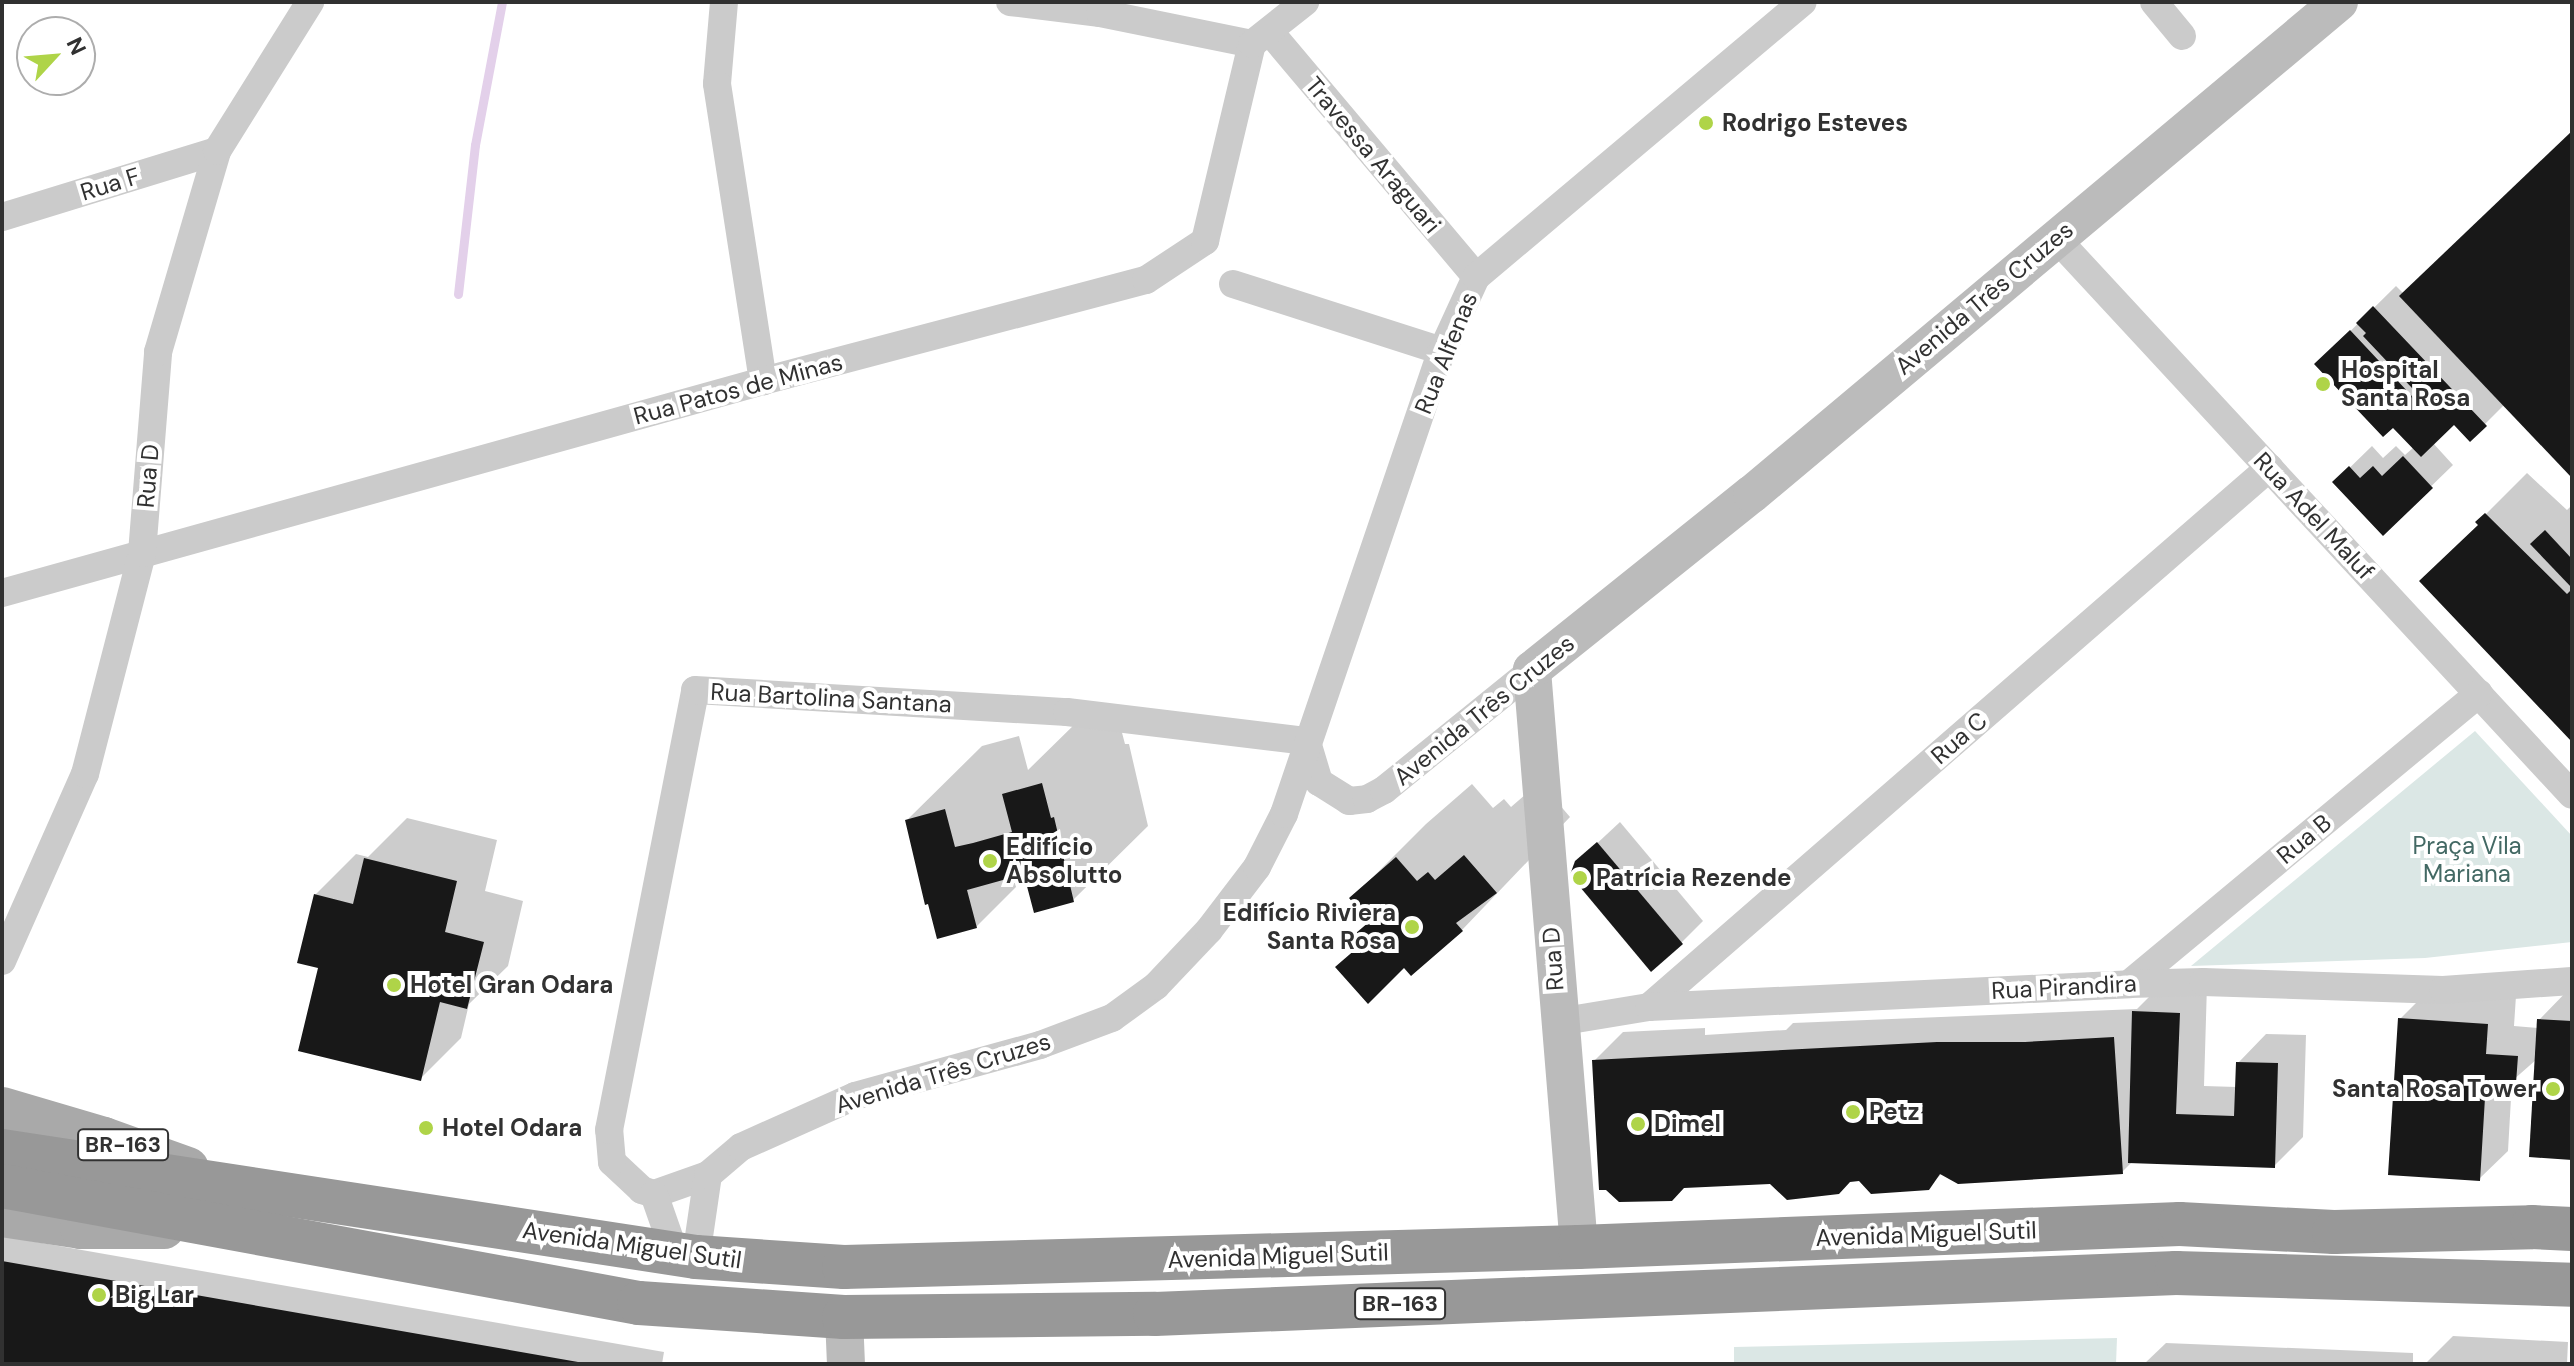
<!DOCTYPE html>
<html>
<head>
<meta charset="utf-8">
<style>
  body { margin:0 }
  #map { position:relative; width:2574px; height:1366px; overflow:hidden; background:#fff; font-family:"DM Sans",sans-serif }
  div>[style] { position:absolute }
  .green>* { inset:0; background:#dbe7e5 }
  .shadow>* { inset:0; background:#0003 }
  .stream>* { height:9px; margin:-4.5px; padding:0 4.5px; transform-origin:4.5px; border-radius:4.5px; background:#e3d0ea }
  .building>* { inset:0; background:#181818 }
  .street>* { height:28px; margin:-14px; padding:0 14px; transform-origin:14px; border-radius:14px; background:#cbcbcb }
  .secondary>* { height:38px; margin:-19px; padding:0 19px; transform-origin:19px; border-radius:19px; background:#bbb }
  .primary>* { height:42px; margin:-21px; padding:0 21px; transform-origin:21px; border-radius:21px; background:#a9a9a9 }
  .highway>* { height:44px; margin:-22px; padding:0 22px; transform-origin:22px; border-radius:22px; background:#989898 }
  .dots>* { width:22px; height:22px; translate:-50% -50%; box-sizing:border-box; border:4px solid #fff; border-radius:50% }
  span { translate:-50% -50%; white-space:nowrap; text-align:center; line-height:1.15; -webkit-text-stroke:8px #fff; paint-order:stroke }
  .shield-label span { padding:2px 6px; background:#fff; border:2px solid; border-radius:6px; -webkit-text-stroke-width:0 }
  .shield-label { font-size:22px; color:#313131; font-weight:700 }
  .poi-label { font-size:24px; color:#313131; font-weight:700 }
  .left { translate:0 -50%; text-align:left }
  .right { translate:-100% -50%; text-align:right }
  .street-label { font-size:24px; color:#313131 }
  .park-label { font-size:24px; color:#436964 }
  .frame { position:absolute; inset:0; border:4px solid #313131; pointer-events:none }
  .north { position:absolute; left:16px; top:16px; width:80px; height:80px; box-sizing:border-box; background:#fff; border:2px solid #adadad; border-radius:50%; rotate:64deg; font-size:22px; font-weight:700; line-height:32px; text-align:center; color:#313131 }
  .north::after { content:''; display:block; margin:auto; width:28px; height:36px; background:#afd448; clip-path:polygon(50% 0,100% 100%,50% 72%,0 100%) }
</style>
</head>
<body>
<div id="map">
  <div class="green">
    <div style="clip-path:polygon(2475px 731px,2572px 836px,2572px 942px,2425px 958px,2191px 966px)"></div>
    <div style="clip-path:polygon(2117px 1338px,2116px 1364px,1734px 1364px,1734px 1347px)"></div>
  </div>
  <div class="shadow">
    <div style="clip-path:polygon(2572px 132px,2572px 475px,2505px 404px,2470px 439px,2454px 422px,2433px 443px,2453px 465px,2383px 533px,2335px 482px,2372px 446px,2383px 458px,2396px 446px,2405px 455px,2414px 447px,2393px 425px,2317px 364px,2396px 286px,2404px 294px)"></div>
    <div style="clip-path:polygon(2527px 473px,2567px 510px,2572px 505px,2572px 739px,2478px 522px)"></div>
    <div style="clip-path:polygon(1116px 710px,1125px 744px,1129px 744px,1148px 826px,1073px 900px,1027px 876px,976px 927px,907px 820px,982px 746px,1019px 736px,1028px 770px,1079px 720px)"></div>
    <div style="clip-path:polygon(1540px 782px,1570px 817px,1462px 930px,1411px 974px,1404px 965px,1338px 967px,1365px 940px,1371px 921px,1352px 898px,1426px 824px,1472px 784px,1493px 808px,1504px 799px,1511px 807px)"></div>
    <div style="clip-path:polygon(407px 818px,497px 840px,485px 891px,523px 901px,508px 966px,469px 1004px,461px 1038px,420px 1079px,321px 966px,315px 895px,356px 854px,368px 857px)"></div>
    <div style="clip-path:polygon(1620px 822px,1703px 921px,1681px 943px,1577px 862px)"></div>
    <div style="clip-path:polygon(2163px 983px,2207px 985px,2204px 1086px,2237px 1087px,2238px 1063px,2266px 1034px,2306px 1035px,2303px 1137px,2274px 1166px,2133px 1161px,2122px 1172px,1942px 1173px,1928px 1188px,1860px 1179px,1594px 1061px,1623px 1032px,1705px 1028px,1705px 1035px,1786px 1030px,1793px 1023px,2137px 1009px)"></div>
    <div style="clip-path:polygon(2572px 986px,2572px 1158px,2537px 1059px,2512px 1081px,2508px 1151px,2479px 1179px,2400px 1019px,2429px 990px,2516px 996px,2514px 1026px,2538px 1028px,2539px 1020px)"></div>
    <div style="clip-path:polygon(2px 1236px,664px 1352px,662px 1364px,2px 1364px)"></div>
    <div style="clip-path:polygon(2453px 1336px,2568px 1342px,2567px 1364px,2425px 1364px)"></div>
    <div style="clip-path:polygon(2166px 1343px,2413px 1353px,2413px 1364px,2144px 1364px)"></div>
  </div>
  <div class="stream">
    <div style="left:458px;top:294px;width:150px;rotate:-83.5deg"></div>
    <div style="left:475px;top:145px;width:146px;rotate:-79.3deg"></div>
  </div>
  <div class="building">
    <div style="clip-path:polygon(2572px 131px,2572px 478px,2399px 296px)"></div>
    <div style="clip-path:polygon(2373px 306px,2487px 426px,2470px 442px,2454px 425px,2421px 457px,2393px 428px,2383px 437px,2314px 364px,2350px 330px,2424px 409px,2428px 405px,2363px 336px,2366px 333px,2356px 323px)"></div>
    <div style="clip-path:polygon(2403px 456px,2433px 488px,2383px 536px,2332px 482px,2349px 466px,2360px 478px,2373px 466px,2382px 476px)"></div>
    <div style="clip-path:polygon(2485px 513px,2567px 594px,2572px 589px,2572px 742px,2419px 581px,2478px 525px,2475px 522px)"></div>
    <div style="clip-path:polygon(2545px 530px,2572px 559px,2572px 588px,2530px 544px)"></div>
    <div style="clip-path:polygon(1042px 783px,1051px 818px,1054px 817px,1074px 902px,1034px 913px,1024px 875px,1003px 880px,967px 890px,977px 928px,937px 939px,928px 904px,925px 905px,905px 820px,945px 809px,955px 847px,973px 843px,1012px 832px,1002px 794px)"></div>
    <div style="clip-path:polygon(1597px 842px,1683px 944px,1651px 972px,1570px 875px,1575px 861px)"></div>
    <div style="clip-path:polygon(1464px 855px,1497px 893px,1456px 923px,1463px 931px,1411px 976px,1404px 968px,1368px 1004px,1335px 967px,1364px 942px,1356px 933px,1369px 922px,1349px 898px,1396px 857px,1417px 881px,1428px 872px,1435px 880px)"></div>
    <div style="clip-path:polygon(364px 858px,457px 881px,445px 932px,484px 942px,467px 1009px,440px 1002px,421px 1081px,298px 1051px,318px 968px,297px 963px,314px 894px,353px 904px)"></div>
    <div style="clip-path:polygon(2132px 1011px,2180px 1013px,2176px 1114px,2234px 1116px,2236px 1062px,2278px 1063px,2275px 1168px,2128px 1163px)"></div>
    <div style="clip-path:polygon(2398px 1018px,2488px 1024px,2486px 1054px,2518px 1056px,2516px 1083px,2486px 1081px,2480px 1181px,2388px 1175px)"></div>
    <div style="clip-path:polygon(2537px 1019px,2572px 1021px,2572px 1160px,2529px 1157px)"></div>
    <div style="clip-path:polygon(2114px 1037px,2123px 1174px,1958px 1184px,1940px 1174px,1929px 1190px,1871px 1194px,1859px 1181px,1850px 1182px,1839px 1194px,1787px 1200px,1770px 1184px,1684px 1188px,1672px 1201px,1619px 1202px,1606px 1190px,1599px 1190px,1592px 1060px,1937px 1042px,2025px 1042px)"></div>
    <div style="clip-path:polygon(2px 1261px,578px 1362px,578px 1364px,2px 1364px)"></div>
  </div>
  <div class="street">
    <div style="left:724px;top:2px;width:82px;rotate:94.9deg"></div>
    <div style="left:717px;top:84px;width:301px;rotate:81.2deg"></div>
    <div style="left:1010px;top:2px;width:91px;rotate:7deg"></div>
    <div style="left:1100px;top:13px;width:155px;rotate:11.5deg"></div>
    <div style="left:2154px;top:2px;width:44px;rotate:50.5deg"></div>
    <div style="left:1270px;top:32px;width:320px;rotate:49.9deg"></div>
    <div style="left:2px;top:217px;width:225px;rotate:-17.1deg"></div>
    <div style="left:2056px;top:238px;width:759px;rotate:47.19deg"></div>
    <div style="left:1233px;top:284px;width:219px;rotate:17.8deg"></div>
    <div style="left:2px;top:593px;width:790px;rotate:-15.57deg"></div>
    <div style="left:763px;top:381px;width:396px;rotate:-14.8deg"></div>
    <div style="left:1146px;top:280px;width:71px;rotate:-33.5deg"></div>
    <div style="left:1205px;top:241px;width:203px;rotate:-76.6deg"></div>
    <div style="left:1252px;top:44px;width:68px;rotate:-38.4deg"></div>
    <div style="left:1307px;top:742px;width:42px;rotate:73.3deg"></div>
    <div style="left:1319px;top:782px;width:36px;rotate:32deg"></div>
    <div style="left:1349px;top:801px;width:18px;rotate:-6deg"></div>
    <div style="left:1367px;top:799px;width:19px;rotate:-28deg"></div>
    <div style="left:1384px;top:790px;width:191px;rotate:-39deg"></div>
    <div style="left:2px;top:961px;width:205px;rotate:-66.1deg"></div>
    <div style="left:85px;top:774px;width:228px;rotate:-75.5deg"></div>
    <div style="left:142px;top:553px;width:202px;rotate:-85.4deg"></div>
    <div style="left:158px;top:352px;width:209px;rotate:-73.6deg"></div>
    <div style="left:217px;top:151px;width:176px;rotate:-58deg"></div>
    <div style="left:2129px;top:984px;width:455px;rotate:-39.7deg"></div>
    <div style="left:1649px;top:1007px;width:822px;rotate:-41deg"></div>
    <div style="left:1558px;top:1022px;width:92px;rotate:-9.4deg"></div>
    <div style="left:1649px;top:1007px;width:481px;rotate:-2.7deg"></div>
    <div style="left:2129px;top:984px;width:74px;rotate:-1.5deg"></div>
    <div style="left:2203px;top:982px;width:240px;rotate:1.9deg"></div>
    <div style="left:2443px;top:990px;width:129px;rotate:-4deg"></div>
    <div style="left:708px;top:1175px;width:57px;rotate:160.6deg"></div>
    <div style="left:654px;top:1194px;width:13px;rotate:-162deg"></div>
    <div style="left:642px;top:1190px;width:41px;rotate:-137deg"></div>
    <div style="left:612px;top:1162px;width:32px;rotate:-95deg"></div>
    <div style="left:609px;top:1130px;width:448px;rotate:-78.9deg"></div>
    <div style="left:695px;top:690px;width:373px;rotate:3.4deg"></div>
    <div style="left:1067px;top:712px;width:242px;rotate:6.9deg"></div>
    <div style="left:654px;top:1194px;width:64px;rotate:70.7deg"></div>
    <div style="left:696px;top:1257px;width:83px;rotate:-81.7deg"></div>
    <div style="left:708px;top:1175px;width:43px;rotate:-40.3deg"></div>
    <div style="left:741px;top:1147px;width:125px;rotate:-24.1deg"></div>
    <div style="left:855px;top:1096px;width:192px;rotate:-15.4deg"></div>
    <div style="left:1040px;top:1045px;width:77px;rotate:-20.6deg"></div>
    <div style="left:1112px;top:1018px;width:54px;rotate:-36deg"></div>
    <div style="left:1156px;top:986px;width:77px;rotate:-46.6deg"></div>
    <div style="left:1209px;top:930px;width:79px;rotate:-52.7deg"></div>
    <div style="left:1257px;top:867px;width:59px;rotate:-63deg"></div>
    <div style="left:1284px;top:814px;width:489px;rotate:-71.2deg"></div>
    <div style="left:1442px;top:351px;width:81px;rotate:-65.3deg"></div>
    <div style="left:1476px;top:277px;width:427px;rotate:-40.1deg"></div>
  </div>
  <div class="secondary">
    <div style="left:1579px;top:1247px;width:579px;rotate:-94.66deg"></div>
    <div style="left:1532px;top:670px;width:282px;rotate:-38.7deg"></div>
    <div style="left:1752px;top:494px;width:766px;rotate:-39.97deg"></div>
    <div style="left:844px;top:1317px;width:47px;rotate:87.6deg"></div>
  </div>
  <div class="primary">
    <div style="left:2px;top:1108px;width:106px;rotate:16.4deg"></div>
    <div style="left:104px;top:1138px;width:89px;rotate:19.7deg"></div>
    <div style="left:2px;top:1216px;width:80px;rotate:8.6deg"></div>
    <div style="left:81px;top:1228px;width:83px"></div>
  </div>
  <div class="highway">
    <div style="left:2px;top:1151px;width:702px;rotate:8.68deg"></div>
    <div style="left:696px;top:1257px;width:148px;rotate:3.9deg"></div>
    <div style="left:844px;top:1267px;width:735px;rotate:-1.56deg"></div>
    <div style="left:1579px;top:1247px;width:601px;rotate:-2.19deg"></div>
    <div style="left:2180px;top:1224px;width:154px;rotate:3deg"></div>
    <div style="left:2334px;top:1232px;width:198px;rotate:-1.4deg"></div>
    <div style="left:2532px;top:1227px;width:40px;rotate:2.9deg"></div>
    <div style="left:2px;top:1186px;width:648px;rotate:10.41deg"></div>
    <div style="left:639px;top:1303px;width:205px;rotate:3.9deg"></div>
    <div style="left:844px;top:1317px;width:311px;rotate:-0.6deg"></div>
    <div style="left:1155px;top:1314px;width:1022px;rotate:-2.3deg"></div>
    <div style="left:2176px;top:1273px;width:396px;rotate:1.7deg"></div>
  </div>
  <div class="dots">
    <div style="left:1706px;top:123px;background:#afd448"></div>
    <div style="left:2323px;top:384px;background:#afd448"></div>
    <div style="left:990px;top:861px;background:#afd448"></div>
    <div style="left:1580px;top:878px;background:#afd448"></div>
    <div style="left:1412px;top:927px;background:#afd448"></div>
    <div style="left:394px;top:985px;background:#afd448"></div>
    <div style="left:2553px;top:1089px;background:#afd448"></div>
    <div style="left:1853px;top:1112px;background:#afd448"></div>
    <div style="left:1638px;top:1124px;background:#afd448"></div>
    <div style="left:426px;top:1128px;background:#afd448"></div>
    <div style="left:99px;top:1295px;background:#afd448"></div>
  </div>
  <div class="shield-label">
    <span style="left:123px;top:1145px">BR-163</span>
    <span style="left:1400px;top:1304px">BR-163</span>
  </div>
  <div class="poi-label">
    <span class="left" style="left:1722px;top:123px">Rodrigo Esteves</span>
    <span class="left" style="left:2341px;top:384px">Hospital<br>Santa Rosa</span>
    <span class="left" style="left:1006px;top:861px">Edifício<br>Absolutto</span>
    <span class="left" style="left:1596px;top:878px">Patrícia Rezende</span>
    <span class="right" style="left:1396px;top:927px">Edifício Riviera<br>Santa Rosa</span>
    <span class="left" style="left:410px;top:985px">Hotel Gran Odara</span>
    <span class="right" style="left:2537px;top:1089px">Santa Rosa Tower</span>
    <span class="left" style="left:1869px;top:1112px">Petz</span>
    <span class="left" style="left:1654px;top:1124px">Dimel</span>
    <span class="left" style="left:442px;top:1128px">Hotel Odara</span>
    <span class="left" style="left:115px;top:1295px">Big Lar</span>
  </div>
  <div class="street-label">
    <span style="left:1373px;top:155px;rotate:50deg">Travessa Araguari</span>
    <span style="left:110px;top:184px;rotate:-17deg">Rua F</span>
    <span style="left:1984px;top:298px;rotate:-40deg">Avenida Três Cruzes</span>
    <span style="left:1446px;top:353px;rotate:-68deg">Rua Alfenas</span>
    <span style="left:738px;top:389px;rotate:-15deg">Rua Patos de Minas</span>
    <span style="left:148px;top:476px;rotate:-85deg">Rua D</span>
    <span style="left:2314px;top:516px;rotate:47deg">Rua Adel Maluf</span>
    <span style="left:831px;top:698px;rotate:3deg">Rua Bartolina Santana</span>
    <span style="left:1484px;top:710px;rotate:-39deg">Avenida Três Cruzes</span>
    <span style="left:1959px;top:738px;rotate:-41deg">Rua C</span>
    <span style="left:2304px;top:839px;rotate:-40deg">Rua B</span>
    <span style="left:1553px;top:959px;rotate:-94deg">Rua D</span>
    <span style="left:2064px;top:987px;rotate:-3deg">Rua Pirandira</span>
    <span style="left:943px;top:1073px;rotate:-17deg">Avenida Três Cruzes</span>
    <span style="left:1926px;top:1234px;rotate:-2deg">Avenida Miguel Sutil</span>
    <span style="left:632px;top:1245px;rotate:8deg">Avenida Miguel Sutil</span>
    <span style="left:1278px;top:1256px;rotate:-2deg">Avenida Miguel Sutil</span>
  </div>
  <div class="park-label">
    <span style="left:2467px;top:860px">Praça Vila<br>Mariana</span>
  </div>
  <div class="frame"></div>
  <div class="north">N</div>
</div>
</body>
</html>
